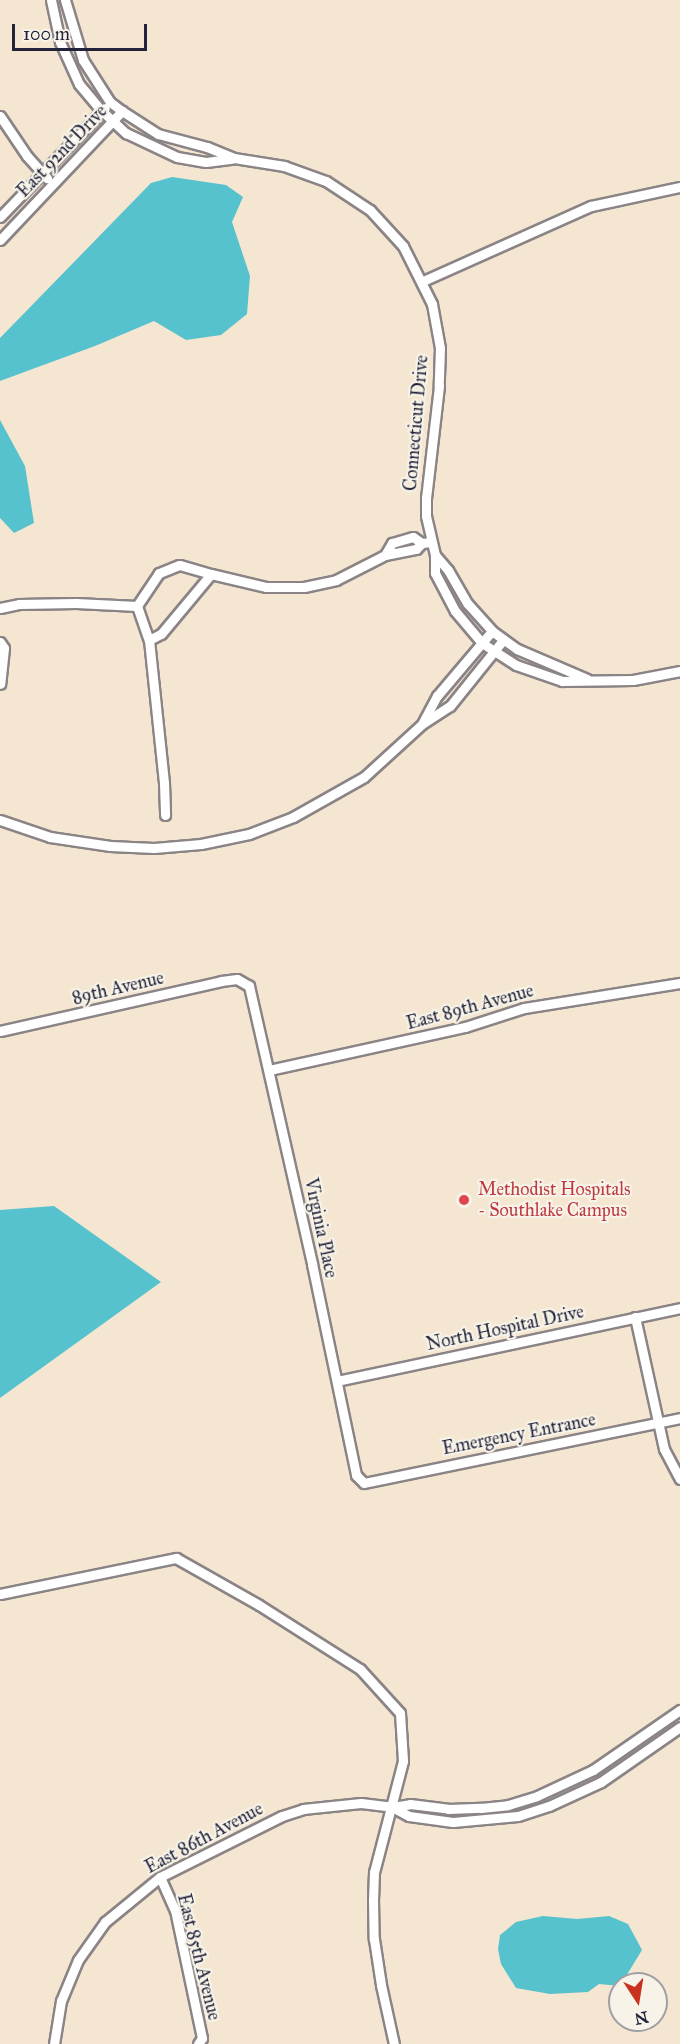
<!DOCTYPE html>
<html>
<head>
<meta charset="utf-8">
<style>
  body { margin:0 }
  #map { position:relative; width:680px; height:2044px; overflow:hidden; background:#f4e6d0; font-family:"IM FELL Great Primer",serif }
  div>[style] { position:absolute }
  .water>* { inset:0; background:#55c2ce }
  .roads { filter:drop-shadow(2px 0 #8b8486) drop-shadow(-2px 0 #8b8486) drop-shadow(0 2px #8b8486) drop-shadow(0 -2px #8b8486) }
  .minor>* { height:9px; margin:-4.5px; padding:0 4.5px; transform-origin:4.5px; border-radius:4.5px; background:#fff }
  .dots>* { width:16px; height:16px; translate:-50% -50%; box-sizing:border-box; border:3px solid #f7f3e8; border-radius:50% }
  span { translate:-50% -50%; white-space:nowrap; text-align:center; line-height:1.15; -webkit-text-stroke:4.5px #f7f3e8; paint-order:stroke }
  .street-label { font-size:18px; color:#22223b }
  .health-label { font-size:18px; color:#be3a42 }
  .left { translate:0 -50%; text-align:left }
  .north { position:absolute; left:608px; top:1972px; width:60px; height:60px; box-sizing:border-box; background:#f7f3e8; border:2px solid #a29fa3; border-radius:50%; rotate:168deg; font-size:16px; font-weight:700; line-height:24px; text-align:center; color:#22223b }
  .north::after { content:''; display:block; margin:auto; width:21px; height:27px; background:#c8321e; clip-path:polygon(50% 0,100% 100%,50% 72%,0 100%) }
  .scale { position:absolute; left:12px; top:24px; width:135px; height:27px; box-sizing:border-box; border:3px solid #22223b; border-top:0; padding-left:8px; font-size:18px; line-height:21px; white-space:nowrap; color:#22223b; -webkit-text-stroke:4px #f7f3e8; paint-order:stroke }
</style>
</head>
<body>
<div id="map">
  <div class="water">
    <div style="clip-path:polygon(172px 177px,226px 185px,243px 197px,232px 222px,250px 276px,247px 314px,221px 335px,186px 340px,154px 321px,95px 346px,0 381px,0 338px,151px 183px)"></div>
    <div style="clip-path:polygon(0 420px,25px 466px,34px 523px,14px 533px,0 518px)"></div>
    <div style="clip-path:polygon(54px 1206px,161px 1282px,0 1398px,0 1210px)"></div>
    <div style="clip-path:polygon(543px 1916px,577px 1919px,609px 1916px,628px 1924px,642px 1950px,620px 1986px,599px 1984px,588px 1992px,550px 1994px,516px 1988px,501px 1964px,498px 1949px,500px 1935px,516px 1922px)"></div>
  </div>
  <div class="roads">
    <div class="minor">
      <div style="left:51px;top:0;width:43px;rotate:77.9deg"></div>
      <div style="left:60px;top:42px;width:46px;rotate:65.7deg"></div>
      <div style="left:79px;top:84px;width:35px;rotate:50deg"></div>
      <div style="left:102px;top:111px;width:33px;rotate:43deg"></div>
      <div style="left:126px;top:133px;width:56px;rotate:25.2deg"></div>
      <div style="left:177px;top:157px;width:29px;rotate:10deg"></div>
      <div style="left:206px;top:162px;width:26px;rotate:-7deg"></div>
      <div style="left:65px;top:0;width:63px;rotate:73.3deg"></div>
      <div style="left:83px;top:60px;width:50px;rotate:57.3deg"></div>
      <div style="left:110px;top:102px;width:15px;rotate:37deg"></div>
      <div style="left:122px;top:111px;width:43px;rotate:32.6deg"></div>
      <div style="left:158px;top:134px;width:51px;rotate:14.9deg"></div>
      <div style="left:207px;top:147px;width:29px;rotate:22deg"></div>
      <div style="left:234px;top:158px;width:51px;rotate:9.1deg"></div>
      <div style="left:284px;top:166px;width:45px;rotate:19.7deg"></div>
      <div style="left:326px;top:181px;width:53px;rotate:33.4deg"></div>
      <div style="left:370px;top:210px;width:49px;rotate:47.5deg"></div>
      <div style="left:403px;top:246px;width:65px;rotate:63.4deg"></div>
      <div style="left:432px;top:304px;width:45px;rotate:79.7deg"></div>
      <div style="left:440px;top:348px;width:38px;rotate:92deg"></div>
      <div style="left:439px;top:386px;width:113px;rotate:96.6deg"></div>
      <div style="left:426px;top:498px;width:18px;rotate:90deg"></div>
      <div style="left:426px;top:516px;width:40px;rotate:77deg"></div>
      <div style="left:435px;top:555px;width:18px;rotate:90deg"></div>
      <div style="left:435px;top:573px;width:43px;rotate:62.2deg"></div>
      <div style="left:455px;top:611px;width:42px;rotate:49.8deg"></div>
      <div style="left:482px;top:643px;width:40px;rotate:32.9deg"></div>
      <div style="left:516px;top:665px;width:49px;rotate:19.2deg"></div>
      <div style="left:562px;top:681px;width:71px;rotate:-0.8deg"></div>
      <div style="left:633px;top:680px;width:48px;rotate:-10.8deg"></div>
      <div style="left:0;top:116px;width:48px;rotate:56deg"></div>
      <div style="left:27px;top:156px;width:30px;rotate:48deg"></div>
      <div style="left:0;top:217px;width:151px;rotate:-46.1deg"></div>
      <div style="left:0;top:240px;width:178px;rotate:-46.6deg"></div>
      <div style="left:423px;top:281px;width:184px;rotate:-24.1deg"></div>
      <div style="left:591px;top:206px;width:91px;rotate:-12.1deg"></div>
      <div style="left:385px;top:555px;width:14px;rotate:-60deg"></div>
      <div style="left:392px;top:543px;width:22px;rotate:-16deg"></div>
      <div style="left:413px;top:537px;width:11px;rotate:34deg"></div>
      <div style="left:435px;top:555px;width:20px;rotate:49deg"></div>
      <div style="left:448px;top:570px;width:39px;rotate:60deg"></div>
      <div style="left:468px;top:604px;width:36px;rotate:48deg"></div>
      <div style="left:492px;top:631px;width:31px;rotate:36deg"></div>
      <div style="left:517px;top:649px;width:76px;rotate:23.2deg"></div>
      <div style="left:211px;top:574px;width:57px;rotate:13.3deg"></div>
      <div style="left:266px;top:587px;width:38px"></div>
      <div style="left:304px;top:587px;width:33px;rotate:-12deg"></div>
      <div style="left:336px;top:580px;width:55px;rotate:-27deg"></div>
      <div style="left:385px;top:555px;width:32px;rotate:-11deg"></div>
      <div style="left:416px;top:549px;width:8px;rotate:-45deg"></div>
      <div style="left:422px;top:543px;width:9px;rotate:-6deg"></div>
      <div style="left:0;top:608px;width:19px;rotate:-12deg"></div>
      <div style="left:19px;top:604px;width:57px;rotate:-1deg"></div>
      <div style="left:76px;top:603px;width:61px;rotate:2.8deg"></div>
      <div style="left:149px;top:640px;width:13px;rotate:-27deg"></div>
      <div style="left:161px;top:634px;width:78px;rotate:-50.2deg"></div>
      <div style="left:211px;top:574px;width:33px;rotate:-164deg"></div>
      <div style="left:179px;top:565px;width:22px;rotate:158deg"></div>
      <div style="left:159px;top:573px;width:40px;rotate:124deg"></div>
      <div style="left:137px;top:606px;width:36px;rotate:71deg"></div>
      <div style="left:149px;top:640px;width:144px;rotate:84deg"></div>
      <div style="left:164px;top:783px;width:32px;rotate:88deg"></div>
      <div style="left:0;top:642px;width:7px;rotate:56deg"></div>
      <div style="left:4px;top:648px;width:36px;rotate:96deg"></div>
      <div style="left:423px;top:722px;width:30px;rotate:-62deg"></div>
      <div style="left:437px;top:696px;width:85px;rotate:-49.8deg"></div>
      <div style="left:0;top:820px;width:53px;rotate:18.8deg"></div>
      <div style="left:50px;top:837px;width:61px;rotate:8.5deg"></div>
      <div style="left:110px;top:846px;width:44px;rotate:2.6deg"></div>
      <div style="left:154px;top:848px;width:47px;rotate:-4.9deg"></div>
      <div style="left:201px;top:844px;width:49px;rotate:-11.8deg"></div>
      <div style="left:249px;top:834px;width:47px;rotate:-21.1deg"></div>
      <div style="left:293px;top:817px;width:81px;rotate:-29.4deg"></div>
      <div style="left:364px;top:777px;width:79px;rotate:-42.4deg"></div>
      <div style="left:422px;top:724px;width:33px;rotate:-33deg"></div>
      <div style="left:450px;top:706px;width:85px;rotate:-51.2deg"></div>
      <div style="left:0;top:1031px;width:227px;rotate:-12.7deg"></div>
      <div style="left:221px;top:981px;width:16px;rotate:-7deg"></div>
      <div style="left:237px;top:979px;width:14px;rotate:30deg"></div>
      <div style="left:249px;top:986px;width:285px;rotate:77.2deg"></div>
      <div style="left:312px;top:1264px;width:216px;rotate:78.2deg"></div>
      <div style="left:356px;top:1475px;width:11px;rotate:45deg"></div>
      <div style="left:364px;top:1483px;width:323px;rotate:-11.6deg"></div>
      <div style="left:269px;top:1070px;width:201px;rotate:-12.4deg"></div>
      <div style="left:465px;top:1027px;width:62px;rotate:-17.9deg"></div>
      <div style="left:524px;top:1008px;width:158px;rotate:-9.1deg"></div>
      <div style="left:635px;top:1317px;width:135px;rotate:77.6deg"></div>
      <div style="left:664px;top:1449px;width:34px;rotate:62deg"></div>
      <div style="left:337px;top:1381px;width:351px;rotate:-12deg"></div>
      <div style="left:0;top:1594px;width:180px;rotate:-11.6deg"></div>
      <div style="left:176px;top:1558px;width:95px;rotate:29.5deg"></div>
      <div style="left:259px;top:1605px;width:120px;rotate:32.4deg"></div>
      <div style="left:360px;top:1669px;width:59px;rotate:47.7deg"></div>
      <div style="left:400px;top:1713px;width:48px;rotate:86.4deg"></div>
      <div style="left:403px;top:1761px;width:115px;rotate:104.6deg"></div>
      <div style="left:374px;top:1872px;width:28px;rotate:92deg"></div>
      <div style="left:373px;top:1900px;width:39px;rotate:89deg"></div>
      <div style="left:374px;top:1939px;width:47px;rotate:81.3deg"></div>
      <div style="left:381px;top:1985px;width:60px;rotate:77.6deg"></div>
      <div style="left:392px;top:1807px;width:19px;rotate:28deg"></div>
      <div style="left:409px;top:1816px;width:44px;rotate:7.8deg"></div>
      <div style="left:453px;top:1822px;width:65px;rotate:-5.3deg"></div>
      <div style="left:518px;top:1816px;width:33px;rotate:-18deg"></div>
      <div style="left:549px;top:1806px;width:57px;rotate:-24.8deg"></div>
      <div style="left:601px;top:1782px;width:96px;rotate:-34.8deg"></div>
      <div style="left:160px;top:1877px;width:36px;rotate:66deg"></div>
      <div style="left:175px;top:1910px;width:131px;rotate:78.1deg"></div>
      <div style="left:202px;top:2038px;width:7px;rotate:124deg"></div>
      <div style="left:54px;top:2044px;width:44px;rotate:-80.8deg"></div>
      <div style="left:61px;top:2001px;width:44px;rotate:-67.5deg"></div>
      <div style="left:78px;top:1960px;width:47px;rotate:-54.6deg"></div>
      <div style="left:105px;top:1922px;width:71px;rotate:-39.3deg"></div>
      <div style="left:160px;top:1877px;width:136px;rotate:-26.6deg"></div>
      <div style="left:282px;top:1816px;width:22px;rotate:-18deg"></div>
      <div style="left:303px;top:1809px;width:58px;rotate:-5.9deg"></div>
      <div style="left:361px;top:1803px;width:31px;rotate:7deg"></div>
      <div style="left:392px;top:1807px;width:18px;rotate:-9deg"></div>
      <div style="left:410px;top:1804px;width:38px;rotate:7deg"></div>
      <div style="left:448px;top:1809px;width:33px;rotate:-2deg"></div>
      <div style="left:481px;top:1808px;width:27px;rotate:-6deg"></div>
      <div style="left:508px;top:1805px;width:30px;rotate:-17deg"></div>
      <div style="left:537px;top:1796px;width:62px;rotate:-24.9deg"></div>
      <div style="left:593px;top:1770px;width:106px;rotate:-34.6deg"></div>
    </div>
  </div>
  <div class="dots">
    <div style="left:464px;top:1200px;background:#e0444e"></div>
  </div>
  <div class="street-label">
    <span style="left:62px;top:151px;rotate:-46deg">East 92nd Drive</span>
    <span style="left:416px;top:423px;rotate:-85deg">Connecticut Drive</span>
    <span style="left:118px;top:988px;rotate:-13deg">89th Avenue</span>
    <span style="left:470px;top:1007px;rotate:-15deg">East 89th Avenue</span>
    <span style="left:321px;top:1228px;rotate:78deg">Virginia Place</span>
    <span style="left:505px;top:1328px;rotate:-12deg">North Hospital Drive</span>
    <span style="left:519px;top:1434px;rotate:-11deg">Emergency Entrance</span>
    <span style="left:204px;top:1838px;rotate:-28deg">East 86th Avenue</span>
    <span style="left:199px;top:1957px;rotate:76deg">East 85th Avenue</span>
  </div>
  <div class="health-label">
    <span class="left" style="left:478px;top:1200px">Methodist Hospitals<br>- Southlake Campus</span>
  </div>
  <div class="north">N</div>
  <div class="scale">100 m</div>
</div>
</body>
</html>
